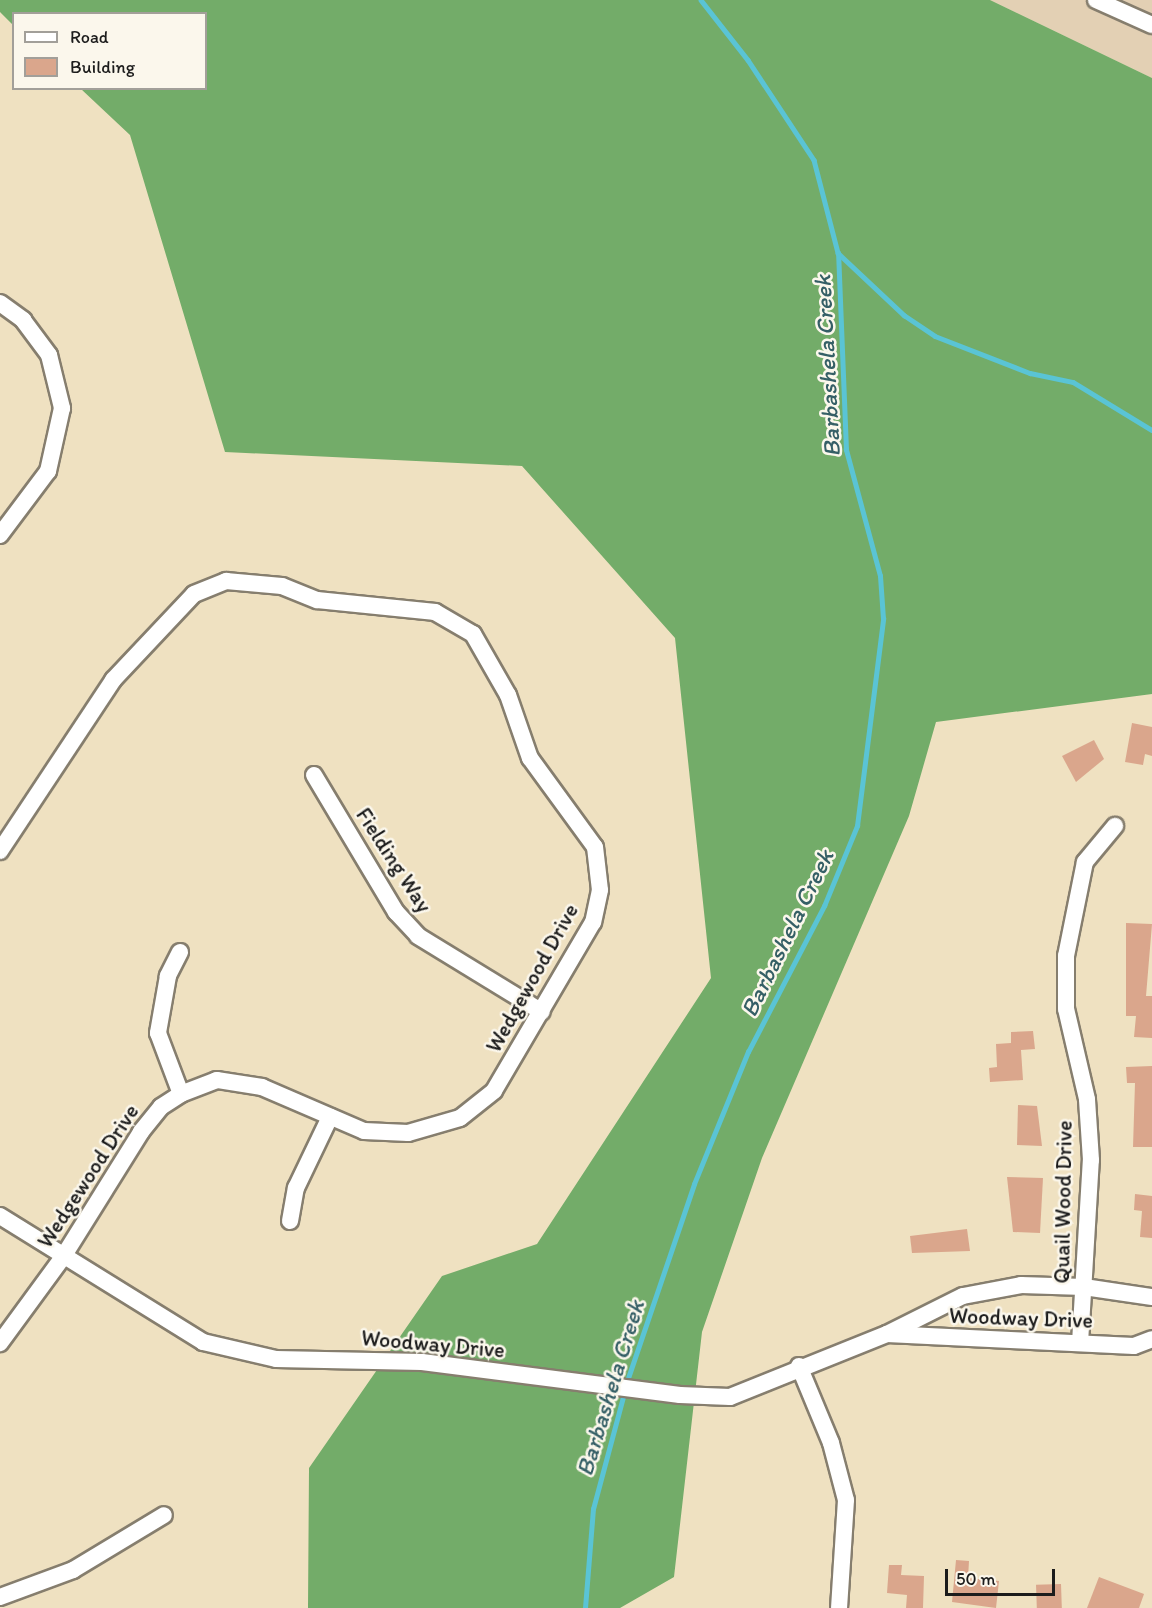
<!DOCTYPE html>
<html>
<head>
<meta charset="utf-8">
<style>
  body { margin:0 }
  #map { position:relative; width:1152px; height:1608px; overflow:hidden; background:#efe1c1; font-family:Itim,sans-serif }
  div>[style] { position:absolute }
  .built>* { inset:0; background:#e3d0b4 }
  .forest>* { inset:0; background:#73ac69 }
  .stream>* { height:4.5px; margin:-2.25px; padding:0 2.25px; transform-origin:2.25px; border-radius:2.25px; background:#5ac4d5 }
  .building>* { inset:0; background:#daa68c; transform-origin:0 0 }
  .roads { filter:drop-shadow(2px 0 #867e6e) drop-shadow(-2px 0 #867e6e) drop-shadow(0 2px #867e6e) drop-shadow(0 -2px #867e6e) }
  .minor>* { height:16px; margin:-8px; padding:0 8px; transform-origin:8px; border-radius:8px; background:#fff }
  span { translate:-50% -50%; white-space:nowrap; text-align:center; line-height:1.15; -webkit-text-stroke:5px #fbf7ec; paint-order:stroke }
  .street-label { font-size:22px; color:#1c1c1c }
  .water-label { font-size:24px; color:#355f66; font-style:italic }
  .legend { position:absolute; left:12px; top:12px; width:195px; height:78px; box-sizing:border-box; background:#fbf7ec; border:2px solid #a29f99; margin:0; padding:8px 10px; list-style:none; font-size:18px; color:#1c1c1c }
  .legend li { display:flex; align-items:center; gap:12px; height:30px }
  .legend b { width:30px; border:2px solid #a29f99 }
  .scale { position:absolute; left:945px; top:1569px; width:110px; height:27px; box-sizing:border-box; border:3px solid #1c1c1c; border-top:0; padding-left:8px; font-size:18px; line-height:21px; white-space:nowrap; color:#1c1c1c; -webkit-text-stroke:4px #fbf7ec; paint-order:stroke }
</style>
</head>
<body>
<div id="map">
  <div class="built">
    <div style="clip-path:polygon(990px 0,1152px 0,1152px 78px)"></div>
  </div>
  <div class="forest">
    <div style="clip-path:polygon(0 0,990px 0,1152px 78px,1152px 694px,936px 722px,909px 816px,762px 1158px,702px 1332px,674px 1577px,620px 1608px,308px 1608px,309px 1468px,442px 1276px,537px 1244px,711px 978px,675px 638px,522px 466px,225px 452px,130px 135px,81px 89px,206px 88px,206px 14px,14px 14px,13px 25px,0 12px)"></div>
  </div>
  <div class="stream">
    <div style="left:701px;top:0;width:76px;rotate:51.9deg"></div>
    <div style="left:748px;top:60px;width:120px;rotate:56.6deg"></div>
    <div style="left:814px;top:160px;width:96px;rotate:75.5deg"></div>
    <div style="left:838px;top:253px;width:91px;rotate:43.2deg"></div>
    <div style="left:904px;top:315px;width:37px;rotate:34deg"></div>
    <div style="left:935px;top:336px;width:102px;rotate:21.3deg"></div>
    <div style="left:1030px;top:373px;width:44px;rotate:11.8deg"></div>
    <div style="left:1073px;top:382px;width:92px;rotate:31.3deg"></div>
    <div style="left:626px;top:1384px;width:211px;rotate:-71.2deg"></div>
    <div style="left:694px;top:1184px;width:143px;rotate:-67.8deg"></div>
    <div style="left:748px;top:1052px;width:165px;rotate:-62.5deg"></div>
    <div style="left:824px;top:906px;width:87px;rotate:-67.6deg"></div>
    <div style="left:857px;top:826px;width:209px;rotate:-82.8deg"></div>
    <div style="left:883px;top:619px;width:43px;rotate:-94deg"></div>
    <div style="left:880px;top:576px;width:131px;rotate:-105.1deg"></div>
    <div style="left:846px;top:450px;width:197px;rotate:-92.3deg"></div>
    <div style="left:585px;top:1608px;width:99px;rotate:-85.4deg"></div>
    <div style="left:593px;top:1509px;width:120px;rotate:-75deg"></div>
  </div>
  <div class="building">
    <div style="clip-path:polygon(1132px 723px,1152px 727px,1152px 756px,1145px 754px,1143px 765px,1125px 762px)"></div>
    <div style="clip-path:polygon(1094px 740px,1104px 759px,1076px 782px,1062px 756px)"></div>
    <div style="clip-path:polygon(1126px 923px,1152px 924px,1146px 996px,1152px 996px,1152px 1038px,1134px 1037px,1136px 1016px,1126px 1016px)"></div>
    <div style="clip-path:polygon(1033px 1031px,1035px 1049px,1021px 1050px,1023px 1080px,990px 1082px,989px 1068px,997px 1067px,996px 1044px,1011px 1043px,1011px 1032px)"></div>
    <div style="clip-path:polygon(1152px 1066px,1152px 1147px,1133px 1147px,1135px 1083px,1127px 1083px,1126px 1067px)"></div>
    <div style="clip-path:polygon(1018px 1105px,1037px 1106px,1042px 1146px,1017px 1145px)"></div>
    <div style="clip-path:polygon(1007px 1177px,1043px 1178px,1040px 1233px,1013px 1232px)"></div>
    <div style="clip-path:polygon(1135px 1194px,1152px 1196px,1152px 1238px,1140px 1237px,1142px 1211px,1134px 1210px)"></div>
    <div style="clip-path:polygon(967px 1229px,970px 1251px,912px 1253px,910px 1236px)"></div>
    <div style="clip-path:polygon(956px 1560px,969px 1561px,968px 1578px,999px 1581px,996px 1608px,952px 1602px)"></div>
    <div style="clip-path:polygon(889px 1565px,902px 1565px,901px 1575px,924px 1576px,923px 1608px,906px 1608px,907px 1595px,887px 1593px)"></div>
    <div style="clip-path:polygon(1099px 1577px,1144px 1594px,1139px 1608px,1087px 1608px)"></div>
    <div style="left:1061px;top:1584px;width:24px;height:25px;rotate:88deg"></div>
  </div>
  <div class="roads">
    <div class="minor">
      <div style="left:1096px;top:0;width:61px;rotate:24.1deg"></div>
      <div style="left:0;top:303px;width:29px;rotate:36deg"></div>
      <div style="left:23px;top:320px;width:44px;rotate:53.4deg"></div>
      <div style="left:49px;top:355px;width:55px;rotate:76.2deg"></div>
      <div style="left:62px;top:408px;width:65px;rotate:102.5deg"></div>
      <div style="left:48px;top:471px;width:80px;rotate:126.9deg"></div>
      <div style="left:314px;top:775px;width:160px;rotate:59.1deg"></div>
      <div style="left:396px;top:912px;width:33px;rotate:47deg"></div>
      <div style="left:418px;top:936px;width:145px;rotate:31.5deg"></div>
      <div style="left:0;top:851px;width:205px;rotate:-56.5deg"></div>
      <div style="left:113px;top:680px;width:118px;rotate:-46.7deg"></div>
      <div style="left:194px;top:594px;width:35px;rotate:-22deg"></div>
      <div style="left:226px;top:581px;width:56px;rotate:5.1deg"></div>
      <div style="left:282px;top:586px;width:38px;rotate:22deg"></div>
      <div style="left:317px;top:600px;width:119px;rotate:5.8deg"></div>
      <div style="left:435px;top:612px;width:44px;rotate:30.1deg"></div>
      <div style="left:473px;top:634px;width:70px;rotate:60.2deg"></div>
      <div style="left:508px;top:695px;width:67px;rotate:70.8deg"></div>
      <div style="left:530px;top:758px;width:110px;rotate:53.9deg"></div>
      <div style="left:595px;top:847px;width:43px;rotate:83.4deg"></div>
      <div style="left:600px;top:890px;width:33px;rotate:102deg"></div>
      <div style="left:593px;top:922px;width:196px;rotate:120.4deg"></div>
      <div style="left:494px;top:1091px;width:43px;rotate:141.5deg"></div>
      <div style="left:460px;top:1118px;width:54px;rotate:163.9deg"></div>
      <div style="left:408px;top:1133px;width:44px;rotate:-177.4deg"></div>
      <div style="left:364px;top:1131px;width:111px;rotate:-156.7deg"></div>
      <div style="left:262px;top:1087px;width:46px;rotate:-171.2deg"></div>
      <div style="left:217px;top:1080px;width:39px;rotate:159deg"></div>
      <div style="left:181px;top:1094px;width:24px;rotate:147deg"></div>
      <div style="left:161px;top:1107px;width:32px;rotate:129deg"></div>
      <div style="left:141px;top:1132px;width:147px;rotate:122deg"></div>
      <div style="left:63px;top:1257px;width:107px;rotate:126.2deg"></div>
      <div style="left:180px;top:952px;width:27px;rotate:117deg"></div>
      <div style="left:168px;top:976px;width:58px;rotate:100deg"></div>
      <div style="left:158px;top:1033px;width:65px;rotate:69.3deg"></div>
      <div style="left:0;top:1216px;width:239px;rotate:31.8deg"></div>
      <div style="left:203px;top:1342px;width:75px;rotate:13.1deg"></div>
      <div style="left:276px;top:1359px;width:146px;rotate:1.2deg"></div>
      <div style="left:422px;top:1362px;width:260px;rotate:7.3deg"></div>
      <div style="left:680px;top:1395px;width:50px;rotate:2.3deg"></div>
      <div style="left:730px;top:1397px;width:169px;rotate:-21.9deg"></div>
      <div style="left:887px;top:1334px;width:85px;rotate:-26.6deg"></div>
      <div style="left:963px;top:1296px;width:59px;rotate:-10.7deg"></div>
      <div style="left:1021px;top:1285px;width:63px;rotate:1.8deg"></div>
      <div style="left:1084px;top:1287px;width:69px;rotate:8.4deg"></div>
      <div style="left:290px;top:1221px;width:34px;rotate:-80deg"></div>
      <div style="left:296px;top:1188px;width:79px;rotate:-64.4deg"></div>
      <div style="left:887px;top:1334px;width:247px;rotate:2.8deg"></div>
      <div style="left:1134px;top:1346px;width:19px;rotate:-21deg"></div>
      <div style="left:1080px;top:1343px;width:183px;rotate:-86.6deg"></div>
      <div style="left:1091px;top:1160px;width:61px;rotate:-93.8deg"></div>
      <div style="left:1087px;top:1099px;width:92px;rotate:-103.1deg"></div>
      <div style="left:1066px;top:1009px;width:53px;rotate:-90deg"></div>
      <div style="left:1066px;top:956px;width:96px;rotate:-78.6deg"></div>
      <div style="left:1085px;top:862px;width:47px;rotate:-50.2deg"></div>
      <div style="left:799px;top:1366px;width:83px;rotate:67.4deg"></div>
      <div style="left:831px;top:1443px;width:59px;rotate:75.3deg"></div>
      <div style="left:846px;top:1500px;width:108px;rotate:93.7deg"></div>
      <div style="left:0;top:1597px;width:78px;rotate:-20.3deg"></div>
      <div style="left:73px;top:1570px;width:106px;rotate:-31.1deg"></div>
    </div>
  </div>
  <div class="street-label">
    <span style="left:394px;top:860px;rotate:57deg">Fielding Way</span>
    <span style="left:532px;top:978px;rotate:-61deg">Wedgewood Drive</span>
    <span style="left:88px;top:1176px;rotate:-57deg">Wedgewood Drive</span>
    <span style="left:1063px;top:1202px;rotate:-89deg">Quail Wood Drive</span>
    <span style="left:1021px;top:1318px;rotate:2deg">Woodway Drive</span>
    <span style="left:433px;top:1344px;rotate:5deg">Woodway Drive</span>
  </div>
  <div class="water-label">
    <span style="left:827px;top:366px;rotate:-93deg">Barbashela Creek</span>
    <span style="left:787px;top:933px;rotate:-64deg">Barbashela Creek</span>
    <span style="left:610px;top:1388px;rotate:-73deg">Barbashela Creek</span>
  </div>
  <ul class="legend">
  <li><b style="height:8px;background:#fff"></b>Road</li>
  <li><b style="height:16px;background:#daa68c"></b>Building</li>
  </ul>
  <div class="scale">50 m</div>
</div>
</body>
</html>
